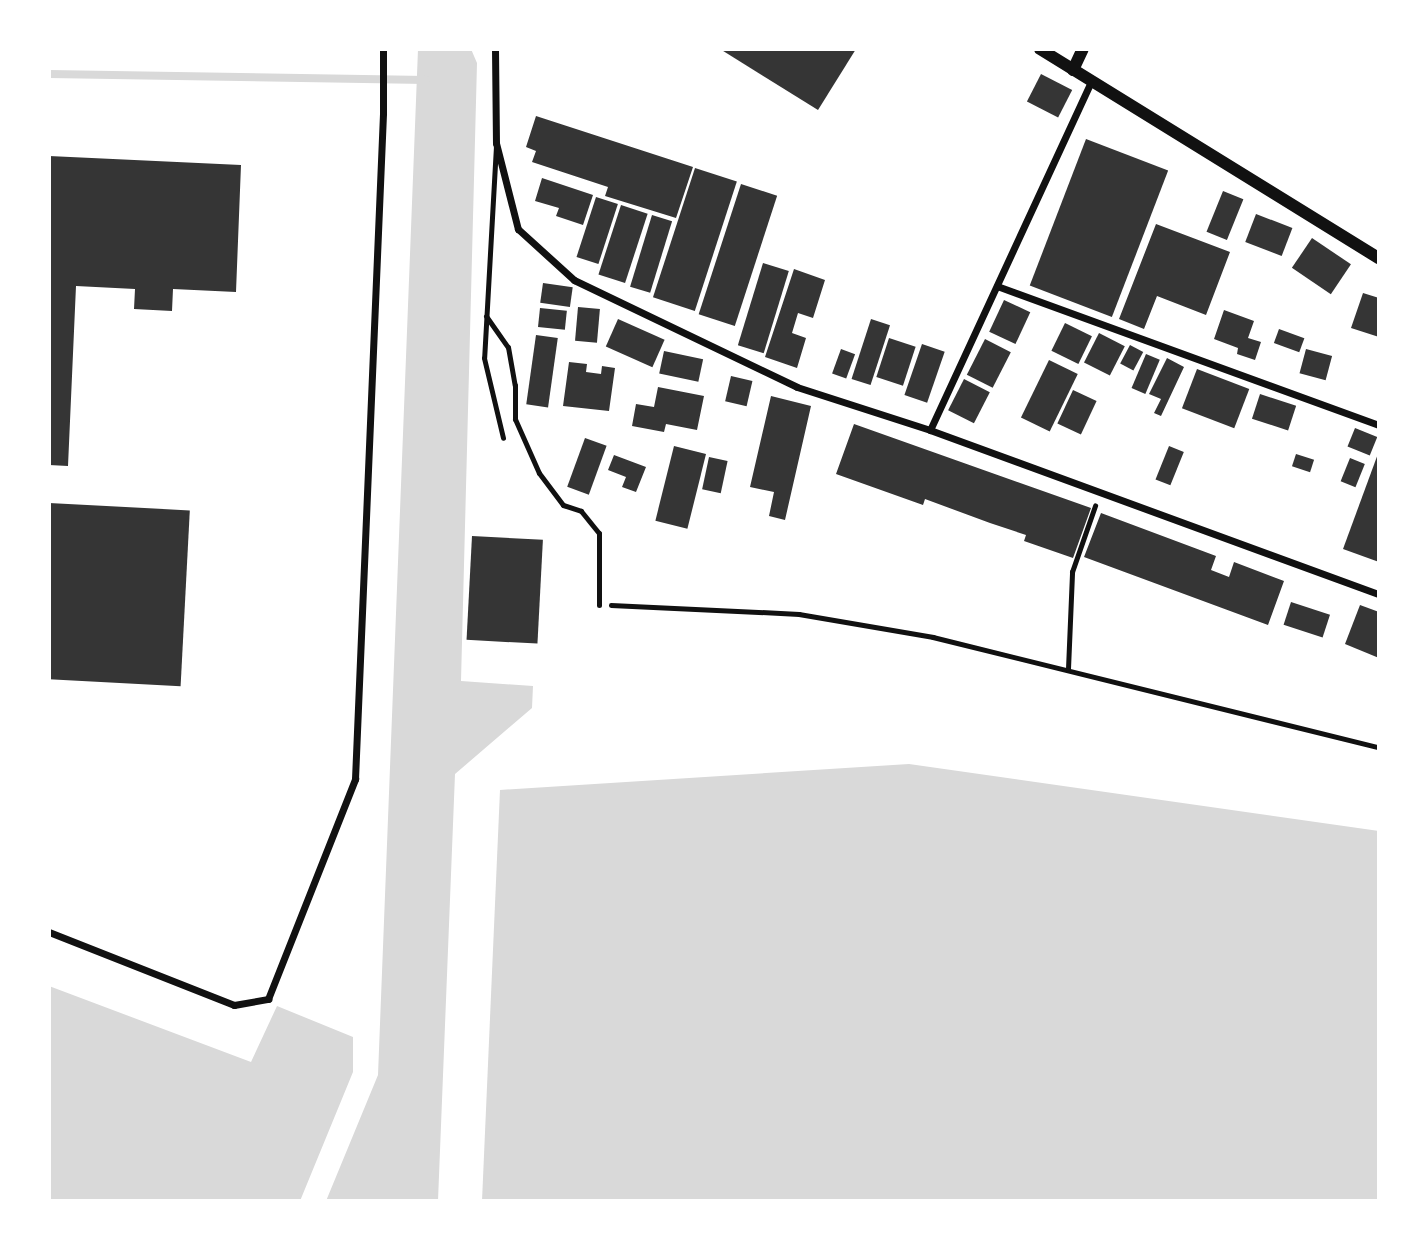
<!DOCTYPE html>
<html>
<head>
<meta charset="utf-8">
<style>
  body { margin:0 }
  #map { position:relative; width:1428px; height:1250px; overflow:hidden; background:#fff; font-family:Jost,sans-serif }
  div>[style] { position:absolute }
  .water>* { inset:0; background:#d9d9d9 }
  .stream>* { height:8px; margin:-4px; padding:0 4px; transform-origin:4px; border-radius:4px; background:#d9d9d9 }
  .building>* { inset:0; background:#353535; transform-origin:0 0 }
  .path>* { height:4.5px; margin:-2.25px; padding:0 2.25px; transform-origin:2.25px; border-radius:2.25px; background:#111 }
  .service>* { height:5px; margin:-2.5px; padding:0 2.5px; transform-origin:2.5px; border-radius:2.5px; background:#111 }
  .minor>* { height:7px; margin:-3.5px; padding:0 3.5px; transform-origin:3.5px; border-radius:3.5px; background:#111 }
  .tertiary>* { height:12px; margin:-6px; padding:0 6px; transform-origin:6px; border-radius:6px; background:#111 }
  span { translate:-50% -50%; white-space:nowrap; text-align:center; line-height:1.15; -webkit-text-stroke:5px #fff; paint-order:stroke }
  .frame { position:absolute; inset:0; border:51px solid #fff; pointer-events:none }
</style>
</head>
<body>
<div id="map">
  <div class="water">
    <div style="clip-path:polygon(418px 49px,471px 49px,477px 63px,461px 681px,533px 686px,532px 708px,455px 774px,438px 1201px,326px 1201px,378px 1075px)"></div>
    <div style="clip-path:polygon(909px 764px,1379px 831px,1379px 1201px,482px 1201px,500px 790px)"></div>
    <div style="clip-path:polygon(49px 986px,251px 1062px,277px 1006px,353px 1037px,353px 1072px,300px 1201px,49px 1201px)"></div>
  </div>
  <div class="stream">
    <div style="left:49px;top:74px;width:377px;rotate:0.9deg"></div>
  </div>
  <div class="building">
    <div style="clip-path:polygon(720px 49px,856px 49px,818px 110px)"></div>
    <div style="left:1041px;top:74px;width:35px;height:31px;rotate:27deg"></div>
    <div style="clip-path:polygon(536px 116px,693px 167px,676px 218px,605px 196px,608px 187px,532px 162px,536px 151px,526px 147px)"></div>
    <div style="left:1086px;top:139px;width:88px;height:157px;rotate:21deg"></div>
    <div style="clip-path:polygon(49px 156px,241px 165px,236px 292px,173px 289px,172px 311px,134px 309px,135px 289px,76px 286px,68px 466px,49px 465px)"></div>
    <div style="left:695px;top:168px;width:44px;height:136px;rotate:18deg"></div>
    <div style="clip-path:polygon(542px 178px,593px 195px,583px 225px,556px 216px,559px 208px,535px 201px)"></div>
    <div style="left:741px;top:184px;width:38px;height:137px;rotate:18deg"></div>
    <div style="left:1223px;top:191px;width:22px;height:44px;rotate:22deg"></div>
    <div style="left:596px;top:197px;width:23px;height:63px;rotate:18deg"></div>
    <div style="left:621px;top:205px;width:28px;height:73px;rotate:18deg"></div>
    <div style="left:1256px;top:214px;width:39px;height:30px;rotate:21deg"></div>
    <div style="left:652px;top:215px;width:21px;height:75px;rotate:17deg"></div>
    <div style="clip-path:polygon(1156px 224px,1230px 252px,1206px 315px,1157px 296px,1144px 329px,1119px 319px)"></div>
    <div style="left:1312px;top:238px;width:47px;height:36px;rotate:34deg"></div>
    <div style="left:763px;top:263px;width:27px;height:86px;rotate:17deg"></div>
    <div style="clip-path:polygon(794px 269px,825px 280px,813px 318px,798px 313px,792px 333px,806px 338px,797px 368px,765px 357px)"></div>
    <div style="left:543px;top:283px;width:30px;height:20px;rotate:8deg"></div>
    <div style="clip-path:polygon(1363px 293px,1379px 298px,1379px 337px,1351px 328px)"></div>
    <div style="left:1004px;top:300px;width:29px;height:35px;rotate:25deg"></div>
    <div style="left:578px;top:307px;width:22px;height:34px;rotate:5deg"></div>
    <div style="left:540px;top:308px;width:27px;height:19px;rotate:6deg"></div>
    <div style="clip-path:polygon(1224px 310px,1254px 321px,1248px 338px,1261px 342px,1255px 360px,1237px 354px,1238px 348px,1214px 339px)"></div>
    <div style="left:618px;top:319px;width:51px;height:30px;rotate:24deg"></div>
    <div style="left:871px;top:319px;width:20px;height:63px;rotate:18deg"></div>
    <div style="left:1065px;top:323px;width:30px;height:31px;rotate:26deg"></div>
    <div style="left:1279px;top:329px;width:27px;height:15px;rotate:20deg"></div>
    <div style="left:1099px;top:333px;width:29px;height:33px;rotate:27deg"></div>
    <div style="left:536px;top:335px;width:22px;height:70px;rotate:8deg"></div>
    <div style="left:889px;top:338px;width:28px;height:41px;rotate:18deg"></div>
    <div style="left:985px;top:339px;width:29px;height:40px;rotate:27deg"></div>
    <div style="left:922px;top:344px;width:24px;height:54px;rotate:19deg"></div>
    <div style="left:1130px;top:345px;width:15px;height:21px;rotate:28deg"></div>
    <div style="left:841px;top:349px;width:15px;height:26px;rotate:20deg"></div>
    <div style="left:1306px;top:349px;width:27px;height:25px;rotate:15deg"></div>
    <div style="left:664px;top:351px;width:40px;height:23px;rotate:12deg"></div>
    <div style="left:1146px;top:354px;width:15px;height:37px;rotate:23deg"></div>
    <div style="clip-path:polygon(1167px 358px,1184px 367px,1161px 416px,1154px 413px,1161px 399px,1149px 394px)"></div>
    <div style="left:1049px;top:360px;width:32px;height:64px;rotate:26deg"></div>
    <div style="clip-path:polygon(569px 362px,587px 364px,586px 372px,601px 374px,602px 366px,615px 368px,609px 411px,563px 406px)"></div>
    <div style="left:1197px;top:369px;width:56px;height:42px;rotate:21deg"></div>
    <div style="left:731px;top:376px;width:22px;height:26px;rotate:13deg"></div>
    <div style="left:964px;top:379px;width:29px;height:35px;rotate:27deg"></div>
    <div style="clip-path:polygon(658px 387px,704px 396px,697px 430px,666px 424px,664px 432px,632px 426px,636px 404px,654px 407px)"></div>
    <div style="left:1073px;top:390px;width:26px;height:37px;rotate:25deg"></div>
    <div style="left:1260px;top:394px;width:38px;height:26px;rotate:18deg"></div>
    <div style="clip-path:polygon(771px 396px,811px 406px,785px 520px,769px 516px,774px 492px,750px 487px)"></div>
    <div style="clip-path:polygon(854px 424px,1091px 508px,1073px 558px,1024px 541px,1026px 535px,990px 523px,925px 499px,923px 505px,836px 474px)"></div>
    <div style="left:1355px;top:428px;width:24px;height:20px;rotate:22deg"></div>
    <div style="left:585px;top:438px;width:23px;height:52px;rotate:20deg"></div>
    <div style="left:674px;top:446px;width:33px;height:77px;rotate:14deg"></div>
    <div style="left:1169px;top:446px;width:16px;height:36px;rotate:22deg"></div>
    <div style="clip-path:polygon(1379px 451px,1379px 562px,1343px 549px)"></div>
    <div style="left:1296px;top:454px;width:19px;height:13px;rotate:18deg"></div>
    <div style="clip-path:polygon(614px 455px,646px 467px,636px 492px,622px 487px,626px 477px,608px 470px)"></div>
    <div style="left:709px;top:457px;width:19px;height:33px;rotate:12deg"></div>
    <div style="left:1350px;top:458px;width:16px;height:25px;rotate:22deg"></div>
    <div style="left:49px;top:503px;width:141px;height:176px;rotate:3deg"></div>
    <div style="clip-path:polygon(1101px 513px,1216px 556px,1211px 570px,1229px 577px,1234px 562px,1284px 581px,1268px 625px,1084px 557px)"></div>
    <div style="left:472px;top:536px;width:71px;height:104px;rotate:3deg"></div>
    <div style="left:1291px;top:602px;width:41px;height:24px;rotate:18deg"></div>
    <div style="clip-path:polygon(1360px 605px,1379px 612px,1379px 658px,1345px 644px)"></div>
  </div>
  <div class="path">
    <div style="left:611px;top:605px;width:188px;rotate:2.7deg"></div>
    <div style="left:799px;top:614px;width:136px;rotate:9.7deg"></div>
    <div style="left:933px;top:637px;width:459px;rotate:13.9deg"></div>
    <div style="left:1068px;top:669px;width:97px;rotate:-87.6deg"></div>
    <div style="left:1072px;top:572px;width:70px;rotate:-70.8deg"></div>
  </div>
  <div class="service">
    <div style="left:496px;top:146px;width:212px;rotate:93.2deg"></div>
    <div style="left:484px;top:358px;width:82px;rotate:76.6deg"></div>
    <div style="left:486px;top:316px;width:38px;rotate:55deg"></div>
    <div style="left:508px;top:347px;width:39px;rotate:80deg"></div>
    <div style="left:515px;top:385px;width:34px;rotate:90deg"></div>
    <div style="left:515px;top:419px;width:59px;rotate:66deg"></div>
    <div style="left:539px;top:473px;width:40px;rotate:53deg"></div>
    <div style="left:563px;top:505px;width:19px;rotate:18deg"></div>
    <div style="left:581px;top:511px;width:28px;rotate:51deg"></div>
    <div style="left:599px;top:533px;width:72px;rotate:90deg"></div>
  </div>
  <div class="minor">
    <div style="left:495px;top:49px;width:94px;rotate:89.4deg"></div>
    <div style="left:496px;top:143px;width:89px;rotate:75.7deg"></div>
    <div style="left:518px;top:229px;width:76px;rotate:42.3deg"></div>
    <div style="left:574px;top:280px;width:247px;rotate:25.6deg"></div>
    <div style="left:797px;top:387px;width:140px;rotate:17.9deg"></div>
    <div style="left:930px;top:430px;width:478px;rotate:20.1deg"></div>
    <div style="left:997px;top:286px;width:407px;rotate:20deg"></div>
    <div style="left:930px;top:430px;width:384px;rotate:-65.2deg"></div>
    <div style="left:49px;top:932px;width:199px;rotate:21.5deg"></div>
    <div style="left:234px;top:1005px;width:35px;rotate:-10deg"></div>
    <div style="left:268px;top:999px;width:237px;rotate:-68.4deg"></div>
    <div style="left:355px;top:779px;width:667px;rotate:-87.59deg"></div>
    <div style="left:383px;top:113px;width:64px;rotate:-90deg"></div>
  </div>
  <div class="tertiary">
    <div style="left:1040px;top:49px;width:398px;rotate:31.7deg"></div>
    <div style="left:1073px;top:70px;width:23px;rotate:-65deg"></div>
  </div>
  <div class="frame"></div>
</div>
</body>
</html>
